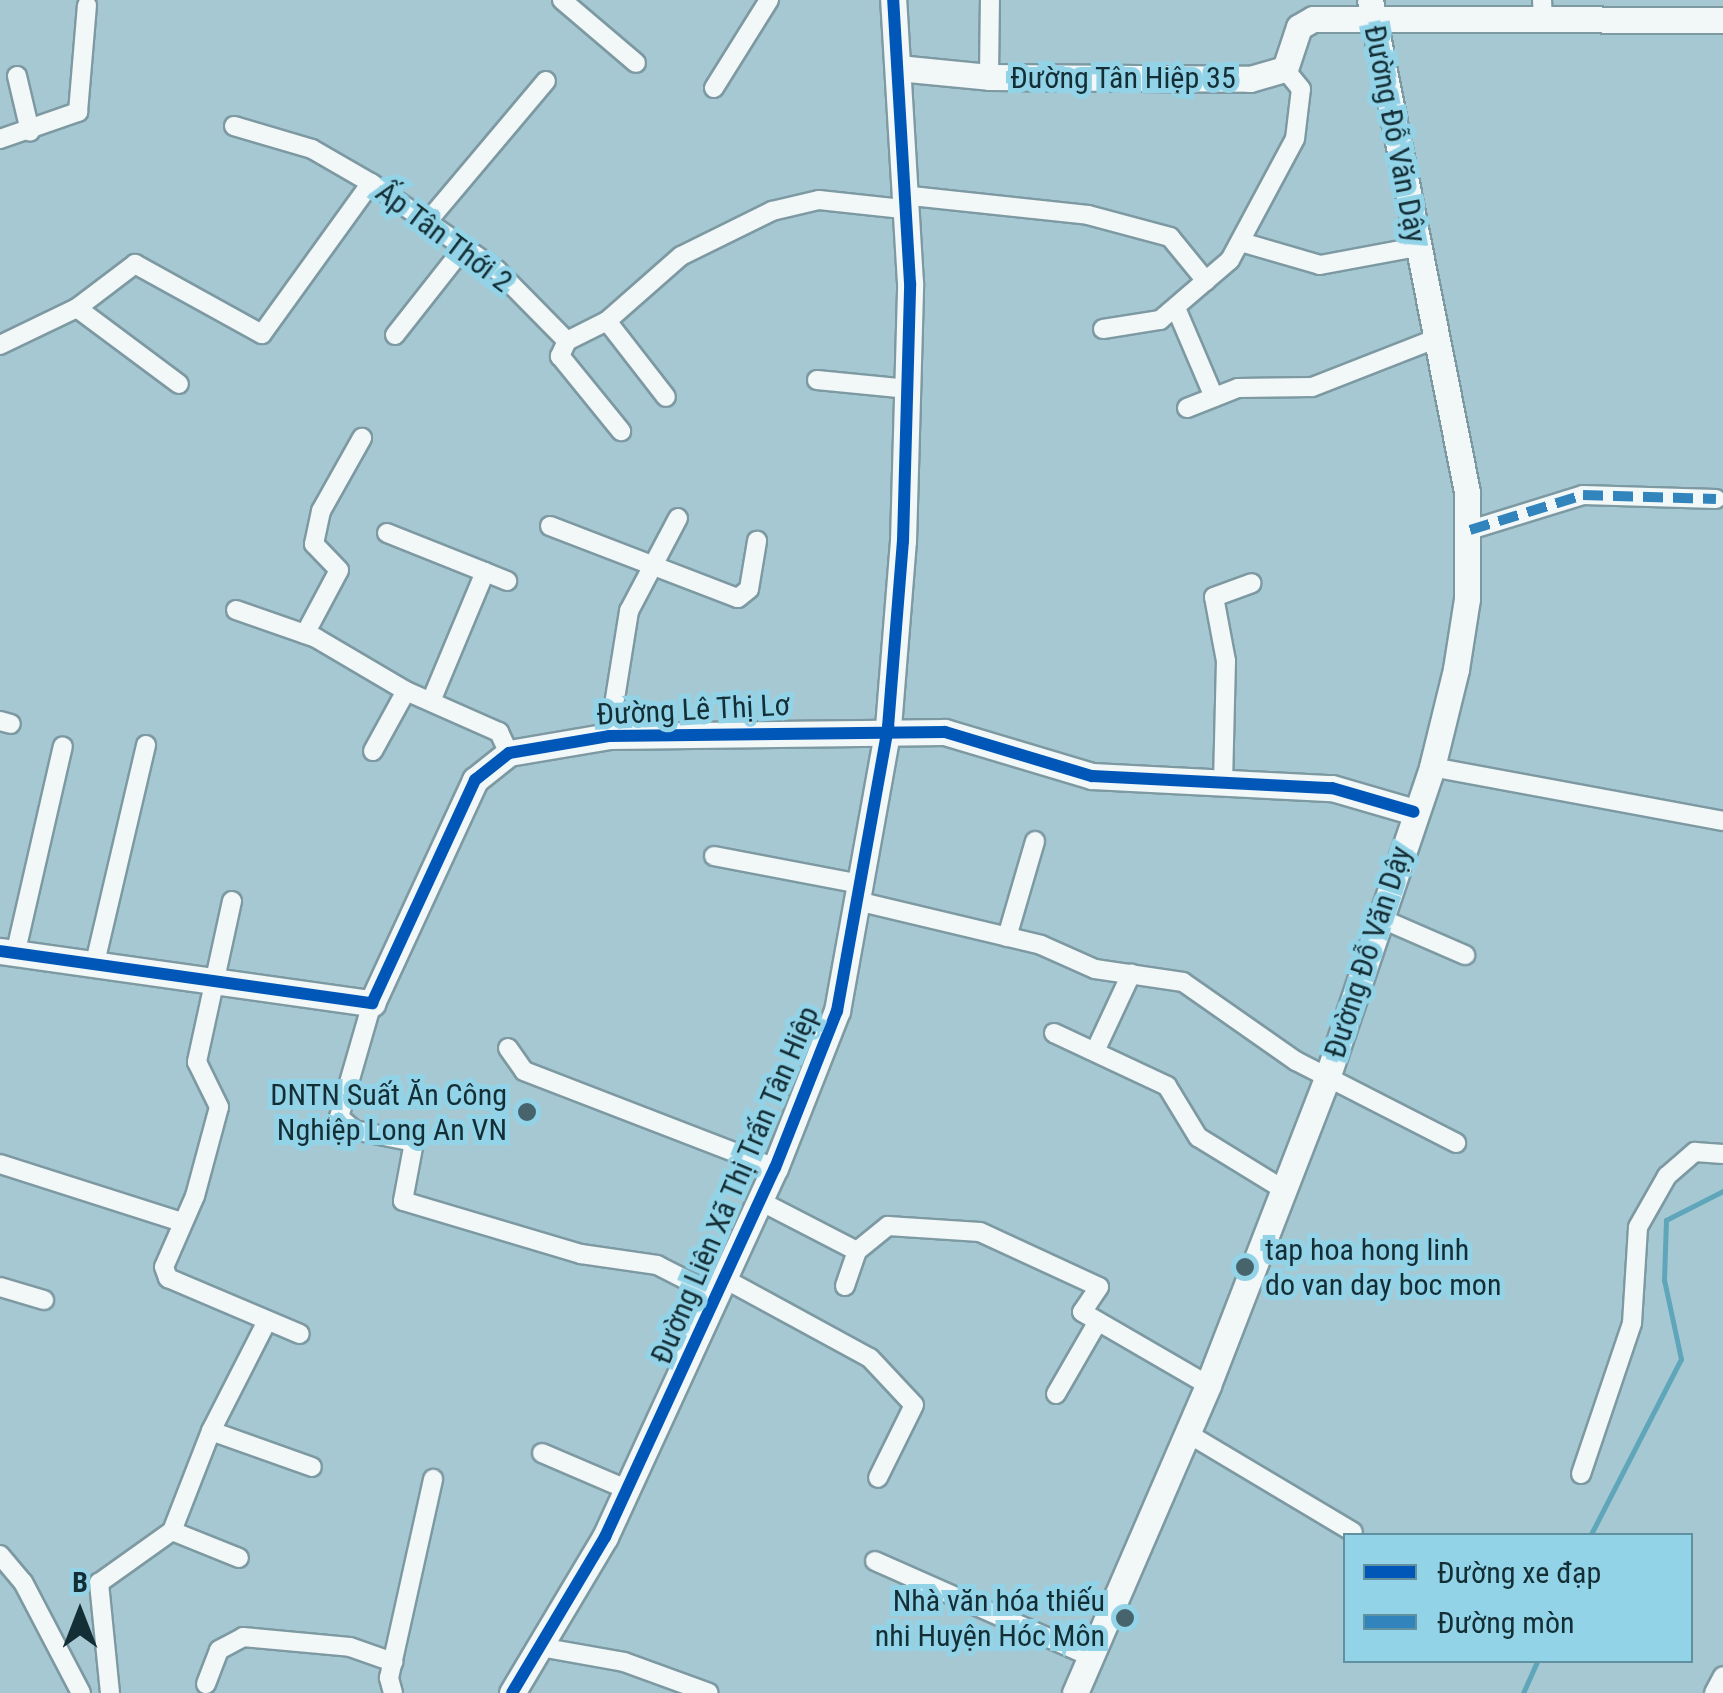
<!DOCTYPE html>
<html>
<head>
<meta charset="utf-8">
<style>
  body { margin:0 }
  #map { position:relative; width:1723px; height:1693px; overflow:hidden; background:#a6c8d3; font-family:"Roboto Condensed",sans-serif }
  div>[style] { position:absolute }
  .stream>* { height:5px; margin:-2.5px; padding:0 2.5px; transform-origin:2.5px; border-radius:2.5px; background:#60a6ba }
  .roads { filter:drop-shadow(2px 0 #7d99a2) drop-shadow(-2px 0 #7d99a2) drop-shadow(0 2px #7d99a2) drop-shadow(0 -2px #7d99a2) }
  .street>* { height:18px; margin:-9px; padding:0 9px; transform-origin:9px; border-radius:9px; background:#f2f7f8 }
  .secondary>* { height:25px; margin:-12.5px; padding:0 12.5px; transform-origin:12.5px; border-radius:12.5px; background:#f2f7f8 }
  .quiet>* { height:10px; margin-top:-5px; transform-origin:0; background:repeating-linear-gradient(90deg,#3284bc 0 20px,transparent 0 30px) }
  .cycleway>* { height:12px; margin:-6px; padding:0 6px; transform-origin:6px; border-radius:6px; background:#0057b8 }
  .dots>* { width:28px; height:28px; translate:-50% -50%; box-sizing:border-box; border:5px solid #92d3e7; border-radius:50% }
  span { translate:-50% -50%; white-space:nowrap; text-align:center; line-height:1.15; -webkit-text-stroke:10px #92d3e7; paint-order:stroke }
  .street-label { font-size:30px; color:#142e36 }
  .poi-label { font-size:30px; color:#142e36 }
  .right { translate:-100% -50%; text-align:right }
  .left { translate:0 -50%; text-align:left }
  .legend { position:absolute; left:1343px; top:1533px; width:350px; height:130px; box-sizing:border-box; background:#92d3e7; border:2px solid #6091a0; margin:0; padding:12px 18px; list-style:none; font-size:30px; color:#142e36 }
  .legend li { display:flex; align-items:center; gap:20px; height:50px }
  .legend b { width:50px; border:2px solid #6091a0 }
  .north { position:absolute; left:30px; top:1563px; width:100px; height:100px; -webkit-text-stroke:8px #92d3e7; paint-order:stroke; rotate:0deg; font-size:28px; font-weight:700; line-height:40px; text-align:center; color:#142e36 }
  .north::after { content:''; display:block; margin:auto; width:35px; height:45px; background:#142e36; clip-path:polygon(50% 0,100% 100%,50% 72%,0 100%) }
</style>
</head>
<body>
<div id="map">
  <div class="stream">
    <div style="left:1590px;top:1536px;width:199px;rotate:-62.8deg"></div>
    <div style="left:1681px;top:1359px;width:81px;rotate:-102.1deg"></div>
    <div style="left:1664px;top:1280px;width:60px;rotate:-88.1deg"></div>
    <div style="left:1666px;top:1220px;width:64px;rotate:-27deg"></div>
    <div style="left:1523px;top:1693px;width:36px;rotate:-66deg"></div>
  </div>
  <div class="roads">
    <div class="street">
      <div style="left:562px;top:0;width:97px;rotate:40.4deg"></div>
      <div style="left:1542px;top:0;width:21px;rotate:87deg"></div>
      <div style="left:17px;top:76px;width:57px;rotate:76.7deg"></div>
      <div style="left:989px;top:77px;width:77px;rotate:-89.3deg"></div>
      <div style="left:714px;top:88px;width:104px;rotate:-58deg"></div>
      <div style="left:234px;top:126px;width:81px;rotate:16.4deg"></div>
      <div style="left:312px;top:149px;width:68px;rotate:30deg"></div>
      <div style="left:371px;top:183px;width:153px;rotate:34.6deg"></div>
      <div style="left:497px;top:270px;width:100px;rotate:45.4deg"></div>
      <div style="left:567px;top:341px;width:45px;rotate:-26.6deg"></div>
      <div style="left:607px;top:321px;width:98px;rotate:-41.3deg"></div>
      <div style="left:681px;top:256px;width:102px;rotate:-26.3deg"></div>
      <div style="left:772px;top:211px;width:48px;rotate:-13.2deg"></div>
      <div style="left:819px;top:200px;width:84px;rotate:6.1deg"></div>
      <div style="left:0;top:139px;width:83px;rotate:-19.1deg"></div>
      <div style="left:78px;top:112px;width:107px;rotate:-85.2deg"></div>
      <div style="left:902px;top:195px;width:187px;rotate:6.1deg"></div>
      <div style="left:1088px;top:215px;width:85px;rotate:15deg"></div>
      <div style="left:1170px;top:237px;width:57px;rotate:50.7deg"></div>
      <div style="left:428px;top:221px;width:183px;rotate:-49.9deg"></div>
      <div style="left:1241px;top:242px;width:82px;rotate:16.2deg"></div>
      <div style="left:1320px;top:265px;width:99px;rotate:-10.5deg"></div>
      <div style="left:77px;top:308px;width:127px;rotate:36.7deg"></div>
      <div style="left:1176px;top:308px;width:97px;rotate:66.9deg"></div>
      <div style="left:607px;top:321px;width:96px;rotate:52.2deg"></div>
      <div style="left:1103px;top:329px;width:58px;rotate:-9deg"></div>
      <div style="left:1160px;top:320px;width:92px;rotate:-40.6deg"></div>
      <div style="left:1230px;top:260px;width:137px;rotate:-61.8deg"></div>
      <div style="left:1295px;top:139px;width:50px;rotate:-83.2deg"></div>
      <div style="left:1301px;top:89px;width:26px;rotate:-129deg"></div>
      <div style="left:395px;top:335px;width:113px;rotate:-51.8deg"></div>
      <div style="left:567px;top:341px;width:17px;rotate:115deg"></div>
      <div style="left:560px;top:356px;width:97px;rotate:50.9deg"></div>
      <div style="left:0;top:345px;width:85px;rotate:-25.7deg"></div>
      <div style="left:77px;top:308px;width:73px;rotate:-37.2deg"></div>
      <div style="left:135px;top:264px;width:145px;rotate:28.9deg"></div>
      <div style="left:262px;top:334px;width:186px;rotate:-54.2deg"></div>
      <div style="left:817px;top:380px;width:92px;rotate:5.6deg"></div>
      <div style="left:1187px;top:408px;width:55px;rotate:-21.4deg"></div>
      <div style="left:1238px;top:388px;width:74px;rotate:-0.8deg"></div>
      <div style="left:1312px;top:387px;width:135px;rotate:-21.3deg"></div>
      <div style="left:550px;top:526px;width:201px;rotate:21deg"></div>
      <div style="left:738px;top:598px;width:14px;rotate:-39deg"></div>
      <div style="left:749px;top:589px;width:49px;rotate:-80.5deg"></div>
      <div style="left:1470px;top:530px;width:118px;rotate:-17.2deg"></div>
      <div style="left:1583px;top:495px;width:133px;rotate:1.7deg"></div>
      <div style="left:387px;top:533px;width:105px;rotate:21.7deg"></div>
      <div style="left:485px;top:572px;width:140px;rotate:112.7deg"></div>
      <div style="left:485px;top:572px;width:24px;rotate:22deg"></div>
      <div style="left:236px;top:610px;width:85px;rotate:19.3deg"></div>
      <div style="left:316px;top:638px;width:104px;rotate:30.5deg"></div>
      <div style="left:305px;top:634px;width:72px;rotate:-62deg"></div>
      <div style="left:339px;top:570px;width:36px;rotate:-134deg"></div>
      <div style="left:314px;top:544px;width:34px;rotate:-78deg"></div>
      <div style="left:321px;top:511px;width:84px;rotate:-60.7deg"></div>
      <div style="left:0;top:721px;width:11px;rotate:15deg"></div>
      <div style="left:609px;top:736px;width:127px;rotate:-80.9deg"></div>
      <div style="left:629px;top:611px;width:105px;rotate:-62.2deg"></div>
      <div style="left:373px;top:751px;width:68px;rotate:-61.2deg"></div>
      <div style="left:406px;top:691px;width:102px;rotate:23.8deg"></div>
      <div style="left:499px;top:732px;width:23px;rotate:65deg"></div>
      <div style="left:1432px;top:767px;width:296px;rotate:10.5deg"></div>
      <div style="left:1223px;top:783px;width:122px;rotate:-88.6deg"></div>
      <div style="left:1226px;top:661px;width:65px;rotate:-100.6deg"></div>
      <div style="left:1214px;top:597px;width:40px;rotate:-20.2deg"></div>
      <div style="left:714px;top:856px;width:150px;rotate:10.8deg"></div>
      <div style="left:232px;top:901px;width:165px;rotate:102.3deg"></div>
      <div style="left:197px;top:1062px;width:50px;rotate:63.9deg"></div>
      <div style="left:219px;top:1107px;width:92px;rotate:105.1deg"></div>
      <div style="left:195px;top:1196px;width:77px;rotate:113.6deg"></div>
      <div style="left:164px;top:1267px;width:12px;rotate:70deg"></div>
      <div style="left:168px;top:1278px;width:143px;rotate:23deg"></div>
      <div style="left:857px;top:901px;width:189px;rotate:13.4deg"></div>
      <div style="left:1041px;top:945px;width:59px;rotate:24deg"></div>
      <div style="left:1095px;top:969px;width:89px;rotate:8.4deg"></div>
      <div style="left:1183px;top:982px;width:138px;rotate:35deg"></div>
      <div style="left:1296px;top:1061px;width:180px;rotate:27.1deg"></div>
      <div style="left:1380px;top:918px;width:93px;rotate:23.5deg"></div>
      <div style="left:1007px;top:937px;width:100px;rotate:-73.7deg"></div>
      <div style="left:15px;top:955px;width:214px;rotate:-77.1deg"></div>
      <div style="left:94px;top:967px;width:228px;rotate:-76.8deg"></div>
      <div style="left:372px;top:1003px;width:119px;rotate:106.1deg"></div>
      <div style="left:339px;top:1117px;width:20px;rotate:41deg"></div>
      <div style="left:354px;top:1130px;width:61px;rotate:11.3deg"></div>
      <div style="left:414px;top:1142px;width:60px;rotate:100.6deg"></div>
      <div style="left:403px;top:1201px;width:186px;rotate:16.6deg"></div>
      <div style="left:581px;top:1254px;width:77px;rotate:8.2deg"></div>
      <div style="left:657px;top:1265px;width:66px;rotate:27deg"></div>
      <div style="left:1054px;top:1033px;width:125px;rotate:25.1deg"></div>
      <div style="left:1167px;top:1086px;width:60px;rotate:58.7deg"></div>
      <div style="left:1198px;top:1137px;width:101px;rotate:31.6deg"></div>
      <div style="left:1097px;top:1047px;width:81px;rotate:-65deg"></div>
      <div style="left:508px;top:1048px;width:28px;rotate:55deg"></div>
      <div style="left:524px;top:1071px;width:269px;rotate:21.1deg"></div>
      <div style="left:0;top:1164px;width:191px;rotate:17.7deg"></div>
      <div style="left:760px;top:1201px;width:109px;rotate:27.3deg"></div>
      <div style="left:857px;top:1251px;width:37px;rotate:109deg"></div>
      <div style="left:857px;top:1251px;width:40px;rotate:-39deg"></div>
      <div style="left:888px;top:1226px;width:92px;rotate:3.7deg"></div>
      <div style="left:980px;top:1232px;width:131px;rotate:24.8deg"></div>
      <div style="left:1099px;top:1287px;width:30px;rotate:124deg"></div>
      <div style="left:1082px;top:1312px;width:146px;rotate:30.1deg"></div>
      <div style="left:723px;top:1278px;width:167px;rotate:28.6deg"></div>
      <div style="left:870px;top:1358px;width:64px;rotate:46.9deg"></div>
      <div style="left:914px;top:1405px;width:81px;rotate:116.3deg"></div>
      <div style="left:0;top:1287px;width:46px;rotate:16.5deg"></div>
      <div style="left:267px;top:1321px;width:123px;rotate:117deg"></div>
      <div style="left:211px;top:1431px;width:107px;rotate:19.6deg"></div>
      <div style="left:1056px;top:1394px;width:82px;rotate:-60deg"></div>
      <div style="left:211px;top:1431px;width:107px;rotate:111.3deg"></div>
      <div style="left:172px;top:1531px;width:72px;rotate:21.9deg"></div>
      <div style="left:1187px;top:1433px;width:193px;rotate:30.8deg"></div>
      <div style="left:542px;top:1453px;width:91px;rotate:23.2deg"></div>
      <div style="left:1581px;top:1474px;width:159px;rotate:-71.3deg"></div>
      <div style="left:1632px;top:1323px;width:96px;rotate:-86.4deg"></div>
      <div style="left:1638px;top:1227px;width:59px;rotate:-60.4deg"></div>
      <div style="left:1667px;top:1176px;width:37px;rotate:-41deg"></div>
      <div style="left:1695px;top:1152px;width:28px;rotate:4deg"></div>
      <div style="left:0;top:1555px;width:35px;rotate:50deg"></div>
      <div style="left:23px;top:1582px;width:125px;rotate:62.4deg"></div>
      <div style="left:875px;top:1561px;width:234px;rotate:23.9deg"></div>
      <div style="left:540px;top:1647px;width:85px;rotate:10.1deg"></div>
      <div style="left:624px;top:1662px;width:90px;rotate:20deg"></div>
      <div style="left:206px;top:1684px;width:36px;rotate:-69deg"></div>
      <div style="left:219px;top:1650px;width:27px;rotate:-28deg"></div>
      <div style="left:243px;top:1637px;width:107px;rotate:5.3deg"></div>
      <div style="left:350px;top:1647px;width:46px;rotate:19.2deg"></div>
      <div style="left:110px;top:1693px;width:111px;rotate:-95.7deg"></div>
      <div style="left:99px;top:1583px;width:90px;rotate:-35.5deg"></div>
      <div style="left:393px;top:1693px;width:16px;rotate:-105deg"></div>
      <div style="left:389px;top:1678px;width:204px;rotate:-77.5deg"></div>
      <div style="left:1714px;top:1693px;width:19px;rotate:-62deg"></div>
    </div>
    <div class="secondary">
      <div style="left:898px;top:68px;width:91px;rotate:5.6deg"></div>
      <div style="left:989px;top:77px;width:261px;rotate:0.4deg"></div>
      <div style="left:1250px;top:79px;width:36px;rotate:-16deg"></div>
      <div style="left:1285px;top:69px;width:44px;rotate:-71.6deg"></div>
      <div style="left:1299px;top:27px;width:16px;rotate:-30deg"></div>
      <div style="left:1313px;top:19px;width:410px;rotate:0.1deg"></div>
      <div style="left:0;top:951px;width:376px;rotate:8deg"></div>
      <div style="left:372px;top:1003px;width:246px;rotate:-65.2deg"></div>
      <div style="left:475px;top:780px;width:43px;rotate:-38.5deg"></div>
      <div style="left:509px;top:753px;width:101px;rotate:-9.6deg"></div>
      <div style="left:609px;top:736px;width:336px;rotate:-0.7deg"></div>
      <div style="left:945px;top:732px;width:153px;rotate:16.7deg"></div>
      <div style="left:1092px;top:776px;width:240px;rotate:2.9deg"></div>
      <div style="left:1332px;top:788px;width:85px;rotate:16.3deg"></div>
      <div style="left:512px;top:1693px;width:182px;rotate:-59.2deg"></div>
      <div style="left:605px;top:1537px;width:406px;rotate:-65.3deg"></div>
      <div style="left:775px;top:1168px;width:169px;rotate:-68.5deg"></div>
      <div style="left:837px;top:1011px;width:289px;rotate:-79.8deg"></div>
      <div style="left:888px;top:727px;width:187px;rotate:-85.4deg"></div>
      <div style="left:903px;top:541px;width:258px;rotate:-88.4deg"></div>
      <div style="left:910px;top:283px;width:284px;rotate:-93.4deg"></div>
      <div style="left:1075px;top:1693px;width:335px;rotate:-66.6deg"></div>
      <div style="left:1208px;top:1385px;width:332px;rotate:-68.8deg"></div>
      <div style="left:1328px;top:1075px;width:325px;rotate:-71.3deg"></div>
      <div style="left:1432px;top:767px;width:101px;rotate:-76.2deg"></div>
      <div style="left:1456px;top:669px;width:71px;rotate:-81.1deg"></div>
      <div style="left:1467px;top:599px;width:107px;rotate:-90deg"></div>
      <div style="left:1467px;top:492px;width:501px;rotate:-101.15deg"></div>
    </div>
  </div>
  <div class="quiet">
    <div style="left:1470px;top:530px;width:118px;rotate:-17.2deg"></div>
    <div style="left:1583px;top:495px;width:133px;rotate:1.7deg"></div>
  </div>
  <div class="cycleway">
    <div style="left:0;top:951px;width:376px;rotate:8deg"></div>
    <div style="left:372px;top:1003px;width:246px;rotate:-65.2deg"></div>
    <div style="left:475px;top:780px;width:43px;rotate:-38.5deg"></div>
    <div style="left:509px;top:753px;width:101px;rotate:-9.6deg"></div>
    <div style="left:609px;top:736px;width:336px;rotate:-0.7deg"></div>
    <div style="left:945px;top:732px;width:153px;rotate:16.7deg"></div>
    <div style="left:1092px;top:776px;width:240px;rotate:2.9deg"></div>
    <div style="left:1332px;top:788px;width:85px;rotate:16.3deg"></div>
    <div style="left:512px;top:1693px;width:182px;rotate:-59.2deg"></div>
    <div style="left:605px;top:1537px;width:406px;rotate:-65.3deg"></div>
    <div style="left:775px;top:1168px;width:169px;rotate:-68.5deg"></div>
    <div style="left:837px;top:1011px;width:289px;rotate:-79.8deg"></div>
    <div style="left:888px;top:727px;width:187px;rotate:-85.4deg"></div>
    <div style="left:903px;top:541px;width:258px;rotate:-88.4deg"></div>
    <div style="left:910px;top:283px;width:284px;rotate:-93.4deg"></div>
  </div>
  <div class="dots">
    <div style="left:527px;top:1112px;background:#47646d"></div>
    <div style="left:1245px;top:1267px;background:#47646d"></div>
    <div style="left:1125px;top:1618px;background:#47646d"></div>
  </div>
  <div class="street-label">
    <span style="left:1123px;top:78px">Đường Tân Hiệp 35</span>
    <span style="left:1395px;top:134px;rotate:79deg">Đường Đỗ Văn Dậy</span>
    <span style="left:444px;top:237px;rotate:37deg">Ấp Tân Thới 2</span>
    <span style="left:693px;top:710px;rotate:-3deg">Đường Lê Thị Lơ</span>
    <span style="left:1368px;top:952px;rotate:-72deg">Đường Đỗ Văn Dậy</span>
    <span style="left:735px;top:1185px;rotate:-67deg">Đường Liên Xã Thị Trấn Tân Hiệp</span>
  </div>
  <div class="poi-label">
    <span class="right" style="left:507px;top:1112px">DNTN Suất Ăn Công<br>Nghiệp Long An VN</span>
    <span class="left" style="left:1265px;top:1267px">tap hoa hong linh<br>do van day boc mon</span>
    <span class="right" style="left:1105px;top:1618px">Nhà văn hóa thiếu<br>nhi Huyện Hóc Môn</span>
  </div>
  <ul class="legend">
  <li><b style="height:12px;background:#0057b8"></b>Đường xe đạp</li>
  <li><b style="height:12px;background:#3284bc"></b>Đường mòn</li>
  </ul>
  <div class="north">B</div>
</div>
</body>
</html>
